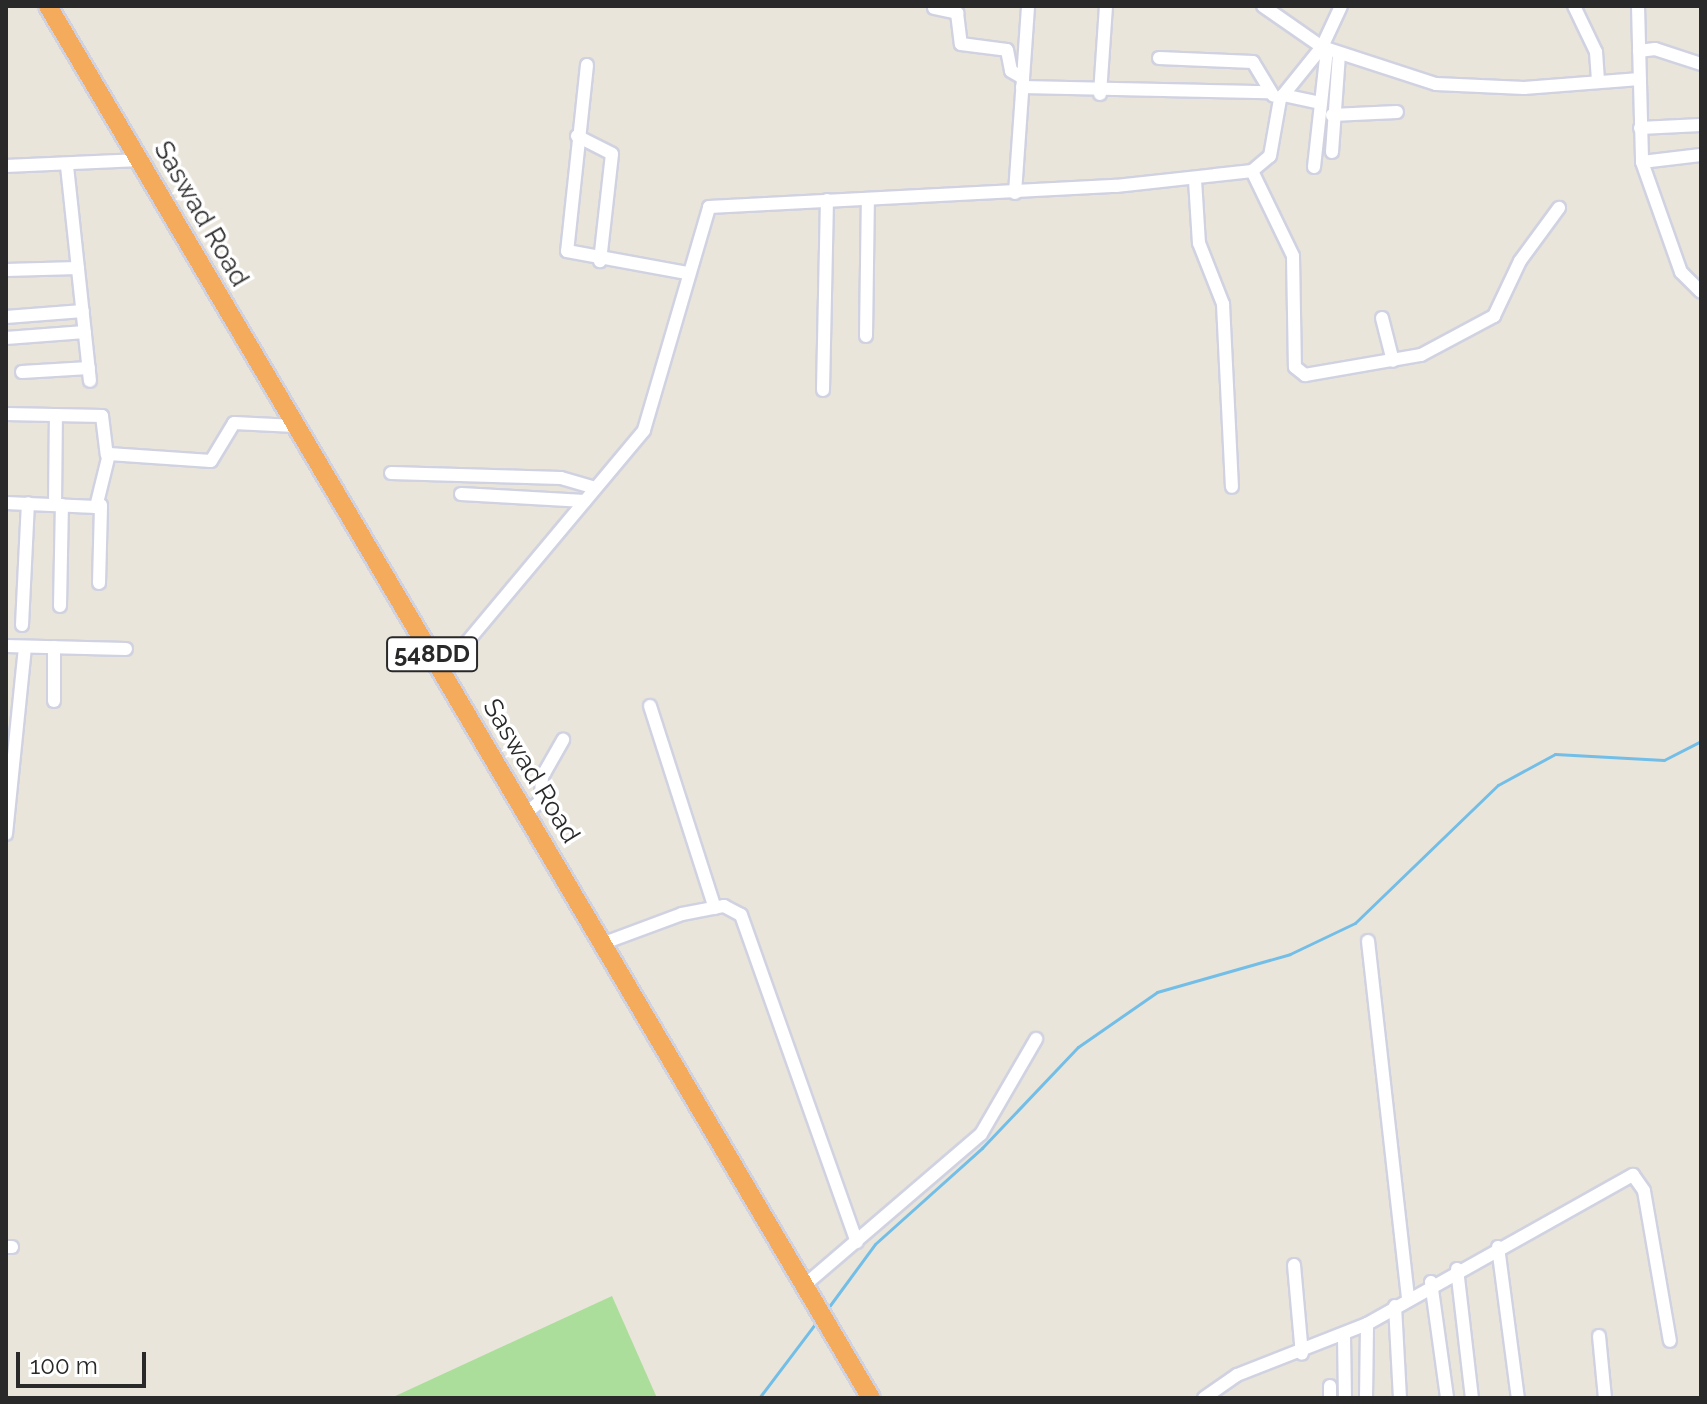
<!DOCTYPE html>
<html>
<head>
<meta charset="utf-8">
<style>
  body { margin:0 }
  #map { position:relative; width:1707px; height:1404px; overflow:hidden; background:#eae5db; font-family:Raleway,sans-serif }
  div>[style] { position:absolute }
  .green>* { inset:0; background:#abde9a }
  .stream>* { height:3px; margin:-1.5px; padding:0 1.5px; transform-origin:1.5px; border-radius:1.5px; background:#73bee7 }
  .roads { filter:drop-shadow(2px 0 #d0d2e1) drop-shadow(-2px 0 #d0d2e1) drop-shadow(0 2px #d0d2e1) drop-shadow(0 -2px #d0d2e1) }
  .minor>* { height:12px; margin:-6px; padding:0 6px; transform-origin:6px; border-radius:6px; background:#fff }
  .highway>* { height:18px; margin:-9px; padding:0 9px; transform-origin:9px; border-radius:9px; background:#f5ab5c }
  span { translate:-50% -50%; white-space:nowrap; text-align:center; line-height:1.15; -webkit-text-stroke:7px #fff; paint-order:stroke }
  .shield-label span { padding:2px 6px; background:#fff; border:2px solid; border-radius:6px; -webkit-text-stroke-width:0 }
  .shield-label { font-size:24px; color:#292929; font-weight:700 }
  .street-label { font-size:26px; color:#292929 }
  .frame { position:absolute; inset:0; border:8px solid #292929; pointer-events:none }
  .scale { position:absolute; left:16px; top:1352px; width:130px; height:36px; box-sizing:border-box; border:4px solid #292929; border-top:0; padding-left:10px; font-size:24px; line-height:28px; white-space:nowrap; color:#292929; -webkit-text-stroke:6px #fff; paint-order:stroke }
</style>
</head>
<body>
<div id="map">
  <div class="green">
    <div style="clip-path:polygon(612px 1296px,657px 1398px,391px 1398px)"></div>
  </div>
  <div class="stream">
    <div style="left:828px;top:1308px;width:79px;rotate:-53.7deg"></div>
    <div style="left:875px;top:1244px;width:144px;rotate:-41.9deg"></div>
    <div style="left:982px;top:1148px;width:139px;rotate:-46.5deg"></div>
    <div style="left:1078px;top:1047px;width:96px;rotate:-34.8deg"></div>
    <div style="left:1157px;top:992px;width:138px;rotate:-15.9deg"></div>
    <div style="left:1290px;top:954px;width:72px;rotate:-25.5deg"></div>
    <div style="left:1355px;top:923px;width:199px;rotate:-44deg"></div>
    <div style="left:1498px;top:785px;width:65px;rotate:-28.5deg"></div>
    <div style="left:1555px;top:754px;width:109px;rotate:3.2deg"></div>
    <div style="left:1664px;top:760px;width:42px;rotate:-27.2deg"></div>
    <div style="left:759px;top:1398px;width:98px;rotate:-52.9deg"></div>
  </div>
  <div class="roads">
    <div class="minor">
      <div style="left:1263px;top:6px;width:72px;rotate:34.8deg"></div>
      <div style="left:1322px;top:47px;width:120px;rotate:18deg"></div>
      <div style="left:1436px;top:84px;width:88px;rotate:2.6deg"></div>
      <div style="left:1524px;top:88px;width:116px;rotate:-4.4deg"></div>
      <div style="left:1574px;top:6px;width:51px;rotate:64.4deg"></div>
      <div style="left:1596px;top:52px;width:26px;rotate:86deg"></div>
      <div style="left:1638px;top:6px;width:156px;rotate:88.5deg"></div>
      <div style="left:1642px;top:162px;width:117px;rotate:70.5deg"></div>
      <div style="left:1681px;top:272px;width:28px;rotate:45deg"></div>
      <div style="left:934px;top:8px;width:24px;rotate:12deg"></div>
      <div style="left:957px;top:13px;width:31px;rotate:83deg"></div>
      <div style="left:961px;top:44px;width:46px;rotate:7.4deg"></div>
      <div style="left:1007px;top:50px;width:21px;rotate:79deg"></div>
      <div style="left:1011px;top:71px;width:14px;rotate:30deg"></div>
      <div style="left:1639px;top:51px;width:16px;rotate:-7deg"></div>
      <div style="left:1655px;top:49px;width:48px;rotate:18.1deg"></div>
      <div style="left:1159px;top:58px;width:94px;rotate:2.4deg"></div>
      <div style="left:1253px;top:62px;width:39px;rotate:59deg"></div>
      <div style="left:587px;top:65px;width:187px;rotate:96.1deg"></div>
      <div style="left:567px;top:251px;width:122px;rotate:10.4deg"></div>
      <div style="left:1022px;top:87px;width:246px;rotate:1.2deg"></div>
      <div style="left:1100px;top:94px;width:88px;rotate:-86.1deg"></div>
      <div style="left:1283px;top:95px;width:39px;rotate:12deg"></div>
      <div style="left:1332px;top:115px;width:65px;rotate:-2.6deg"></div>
      <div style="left:1640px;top:128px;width:61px;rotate:-2.8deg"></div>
      <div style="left:577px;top:136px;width:39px;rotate:27deg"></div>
      <div style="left:612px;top:154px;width:108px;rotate:96.4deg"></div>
      <div style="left:1332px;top:152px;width:97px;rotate:-85.9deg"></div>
      <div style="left:1642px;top:162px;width:59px;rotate:-6.8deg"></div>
      <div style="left:6px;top:166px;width:134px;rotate:-2.6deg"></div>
      <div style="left:67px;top:166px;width:216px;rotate:83.9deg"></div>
      <div style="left:1314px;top:167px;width:119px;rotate:-83.7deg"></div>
      <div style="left:1252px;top:171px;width:94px;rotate:64.2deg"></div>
      <div style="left:1293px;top:256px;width:111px;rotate:89deg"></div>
      <div style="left:1295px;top:367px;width:13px;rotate:39deg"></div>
      <div style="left:1305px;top:375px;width:118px;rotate:-9.8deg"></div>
      <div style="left:1421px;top:355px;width:83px;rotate:-28.1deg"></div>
      <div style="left:1494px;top:316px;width:61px;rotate:-64.7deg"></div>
      <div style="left:1520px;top:261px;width:66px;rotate:-53.7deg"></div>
      <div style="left:1195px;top:180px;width:63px;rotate:86.4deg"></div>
      <div style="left:1199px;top:243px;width:66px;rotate:68.5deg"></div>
      <div style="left:1223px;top:304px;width:183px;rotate:87.2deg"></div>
      <div style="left:1015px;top:193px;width:187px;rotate:-86deg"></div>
      <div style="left:6px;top:270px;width:72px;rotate:-1.6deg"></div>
      <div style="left:6px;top:317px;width:77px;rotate:-4.5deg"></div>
      <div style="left:1382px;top:318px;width:44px;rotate:75.7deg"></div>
      <div style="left:866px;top:336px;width:137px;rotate:-89.2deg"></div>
      <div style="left:6px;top:338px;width:79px;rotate:-4.3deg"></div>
      <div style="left:22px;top:372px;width:67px;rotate:-3.4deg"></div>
      <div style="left:823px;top:390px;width:190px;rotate:-88.8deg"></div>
      <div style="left:6px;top:414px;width:96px;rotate:1.2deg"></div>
      <div style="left:102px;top:416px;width:39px;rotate:83deg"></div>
      <div style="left:391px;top:473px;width:170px;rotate:1.7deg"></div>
      <div style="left:561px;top:478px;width:35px;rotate:16deg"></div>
      <div style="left:461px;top:494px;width:124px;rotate:3.2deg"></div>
      <div style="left:6px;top:503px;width:90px;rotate:2.5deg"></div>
      <div style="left:96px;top:507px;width:55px;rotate:-76.2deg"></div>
      <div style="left:109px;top:454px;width:102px;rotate:3.9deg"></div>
      <div style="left:211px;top:461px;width:44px;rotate:-58.8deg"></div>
      <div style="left:234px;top:423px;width:61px;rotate:2.8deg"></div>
      <div style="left:55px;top:505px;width:90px;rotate:-89.4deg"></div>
      <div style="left:99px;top:583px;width:78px;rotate:-88.5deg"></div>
      <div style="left:60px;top:606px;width:101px;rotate:-88.9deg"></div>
      <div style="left:22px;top:625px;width:122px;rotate:-87.2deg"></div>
      <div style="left:6px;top:646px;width:120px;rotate:1.4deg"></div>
      <div style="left:442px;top:672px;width:315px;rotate:-50.1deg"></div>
      <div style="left:644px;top:430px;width:232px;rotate:-73.7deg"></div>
      <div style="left:709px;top:207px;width:408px;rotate:-3deg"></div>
      <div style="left:1116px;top:186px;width:137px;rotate:-6.3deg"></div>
      <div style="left:1252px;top:171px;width:23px;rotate:-40deg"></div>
      <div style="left:1270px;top:156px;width:58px;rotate:-80deg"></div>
      <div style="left:1280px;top:99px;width:67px;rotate:-51.1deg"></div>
      <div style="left:1322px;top:47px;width:45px;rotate:-65.1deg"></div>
      <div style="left:54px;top:701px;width:54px;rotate:-90deg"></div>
      <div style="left:650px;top:706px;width:212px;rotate:72.2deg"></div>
      <div style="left:526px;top:813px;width:19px;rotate:-39deg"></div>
      <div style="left:541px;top:801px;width:24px;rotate:-88deg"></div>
      <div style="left:542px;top:777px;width:43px;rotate:-60.4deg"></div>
      <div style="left:6px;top:834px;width:188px;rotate:-84.2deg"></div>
      <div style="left:1368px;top:941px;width:359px;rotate:83.6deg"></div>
      <div style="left:604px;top:943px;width:83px;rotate:-20.4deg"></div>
      <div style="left:682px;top:914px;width:43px;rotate:-10.8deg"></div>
      <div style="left:724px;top:906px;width:19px;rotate:28deg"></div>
      <div style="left:741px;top:915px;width:347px;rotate:70.5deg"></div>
      <div style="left:6px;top:1247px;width:6px"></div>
      <div style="left:1498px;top:1247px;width:152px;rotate:82.5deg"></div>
      <div style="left:1294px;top:1265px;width:89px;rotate:84.9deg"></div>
      <div style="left:1457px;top:1269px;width:130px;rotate:83.4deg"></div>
      <div style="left:1431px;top:1282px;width:117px;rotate:82.1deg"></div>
      <div style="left:806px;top:1284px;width:230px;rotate:-40.6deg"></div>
      <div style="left:981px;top:1134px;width:110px;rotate:-59.9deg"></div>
      <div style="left:1395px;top:1306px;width:92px;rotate:86.9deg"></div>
      <div style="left:1344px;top:1336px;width:62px;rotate:89.1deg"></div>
      <div style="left:1599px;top:1336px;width:62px;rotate:84.5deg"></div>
      <div style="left:1330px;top:1386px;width:12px;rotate:90deg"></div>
      <div style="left:1204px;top:1398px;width:40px;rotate:-34.9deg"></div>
      <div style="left:1237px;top:1375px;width:140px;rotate:-21.4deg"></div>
      <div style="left:1367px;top:1324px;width:305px;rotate:-29.3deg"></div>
      <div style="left:1633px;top:1175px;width:19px;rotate:55deg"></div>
      <div style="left:1644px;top:1191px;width:152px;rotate:80.2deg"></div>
      <div style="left:1366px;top:1398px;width:74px;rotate:-89.2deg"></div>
    </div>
    <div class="highway">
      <div style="left:48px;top:6px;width:1617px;rotate:59.41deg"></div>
    </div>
  </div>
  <div class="shield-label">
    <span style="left:432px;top:654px">548DD</span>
  </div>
  <div class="street-label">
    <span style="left:201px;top:214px;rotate:60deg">Saswad Road</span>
    <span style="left:531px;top:771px;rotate:59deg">Saswad Road</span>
  </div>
  <div class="frame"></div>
  <div class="scale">100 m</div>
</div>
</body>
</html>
